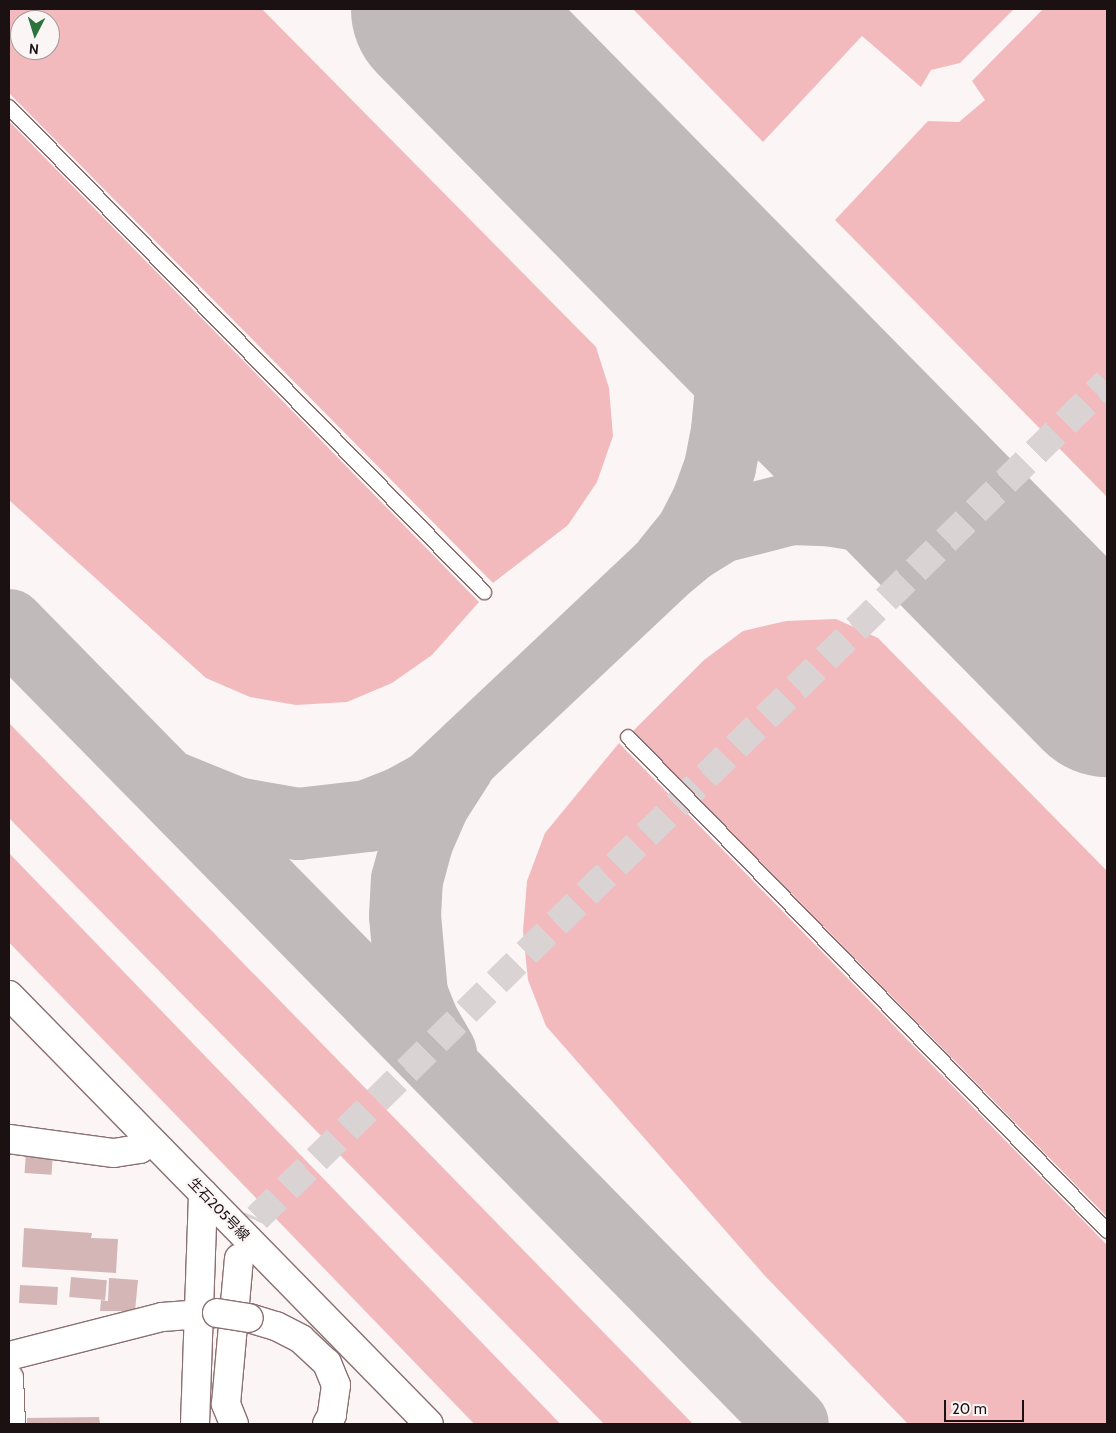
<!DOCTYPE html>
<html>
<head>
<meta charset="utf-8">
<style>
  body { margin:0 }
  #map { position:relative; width:1116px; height:1433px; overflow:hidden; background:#fbf5f5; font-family:Cabin,"Noto Sans JP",sans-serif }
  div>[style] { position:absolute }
  .green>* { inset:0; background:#f3babe; transform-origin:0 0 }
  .taxiway>* { height:72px; margin:-36px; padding:0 36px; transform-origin:36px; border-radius:36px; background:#c1baba }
  .runway>* { height:181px; margin:-90.5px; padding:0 90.5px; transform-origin:90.5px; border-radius:90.5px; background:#c1baba }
  .building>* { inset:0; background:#d4b6b7; transform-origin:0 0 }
  .minor-tunnel>* { height:28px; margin-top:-14px; transform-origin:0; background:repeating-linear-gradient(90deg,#dad3d3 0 28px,transparent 0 42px) }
  .roads { filter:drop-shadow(1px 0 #8b6f71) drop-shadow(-1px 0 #8b6f71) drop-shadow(0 1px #8b6f71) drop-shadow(0 -1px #8b6f71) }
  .service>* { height:14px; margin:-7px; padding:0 7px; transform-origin:7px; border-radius:7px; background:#fff }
  .minor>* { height:28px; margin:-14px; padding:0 14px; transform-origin:14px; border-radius:14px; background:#fff }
  .tertiary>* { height:28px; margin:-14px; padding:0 14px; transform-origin:14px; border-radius:14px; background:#fff }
  .bridges { filter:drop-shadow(1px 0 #8b6f71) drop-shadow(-1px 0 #8b6f71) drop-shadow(0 1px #8b6f71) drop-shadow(0 -1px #8b6f71) }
  .minor-bridge>* { height:28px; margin:-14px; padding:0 14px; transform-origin:14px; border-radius:14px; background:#fff }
  span { translate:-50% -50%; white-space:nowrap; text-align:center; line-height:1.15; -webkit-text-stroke:4.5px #fbf5f5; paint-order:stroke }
  .street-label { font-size:14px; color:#1c1112 }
  .frame { position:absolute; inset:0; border:10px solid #1c1112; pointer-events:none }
  .north { position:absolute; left:10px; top:10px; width:50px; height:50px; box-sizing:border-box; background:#fbf5f5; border:1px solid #a29a9a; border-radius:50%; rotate:185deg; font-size:14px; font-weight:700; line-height:20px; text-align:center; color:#1c1112 }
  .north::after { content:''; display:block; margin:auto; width:18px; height:22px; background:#2e733e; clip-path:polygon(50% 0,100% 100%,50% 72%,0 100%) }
  .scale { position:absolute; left:944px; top:1400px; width:80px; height:22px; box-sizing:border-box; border:2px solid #1c1112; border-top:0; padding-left:6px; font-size:15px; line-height:18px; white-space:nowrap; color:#1c1112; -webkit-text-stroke:4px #fbf5f5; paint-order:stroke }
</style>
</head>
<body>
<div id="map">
  <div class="green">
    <div style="clip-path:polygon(evenodd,9px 9px,262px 9px,596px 347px,609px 388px,613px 436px,597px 482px,568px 525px,493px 583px,9px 93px,9px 9px,20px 20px,50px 20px,50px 50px,20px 50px,20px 20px)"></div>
    <div style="clip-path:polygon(633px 9px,1014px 9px,960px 63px,931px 70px,921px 87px,862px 36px,763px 142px)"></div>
    <div style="clip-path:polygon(1043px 9px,1107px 9px,1107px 497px,835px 220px,928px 121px,959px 122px,985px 100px,972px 81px)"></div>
    <div style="clip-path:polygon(9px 121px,479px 602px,432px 655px,392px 683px,347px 702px,296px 705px,250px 697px,206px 678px,9px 500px)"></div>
    <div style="clip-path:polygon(836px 619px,878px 638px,1107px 871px,1107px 1217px,633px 731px,704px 660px,743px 631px,786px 621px)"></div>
    <div style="clip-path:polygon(9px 723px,693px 1424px,604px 1424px,9px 818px)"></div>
    <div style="clip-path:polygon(619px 743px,1107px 1245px,1107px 1424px,908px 1424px,766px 1277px,546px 1026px,528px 980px,523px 931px,527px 881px,545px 833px)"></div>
    <div style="left:9px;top:853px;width:800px;height:62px;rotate:46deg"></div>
  </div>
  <div class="taxiway">
    <div style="left:668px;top:562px;width:36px;rotate:-51deg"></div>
    <div style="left:691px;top:534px;width:35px;rotate:-63deg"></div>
    <div style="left:707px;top:503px;width:38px;rotate:-70deg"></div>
    <div style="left:720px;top:467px;width:37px;rotate:-79deg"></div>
    <div style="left:727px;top:431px;width:43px;rotate:-84.7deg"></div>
    <div style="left:731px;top:388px;width:41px;rotate:-98.3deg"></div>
    <div style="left:725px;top:347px;width:83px;rotate:-108.9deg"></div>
    <div style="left:9px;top:625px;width:1119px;rotate:45.54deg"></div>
    <div style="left:174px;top:788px;width:67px;rotate:22deg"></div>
    <div style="left:236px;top:813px;width:63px;rotate:10.1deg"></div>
    <div style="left:298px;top:824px;width:70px;rotate:-6.5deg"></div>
    <div style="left:368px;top:816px;width:38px;rotate:-22deg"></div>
    <div style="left:403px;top:802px;width:33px;rotate:-29deg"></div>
    <div style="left:432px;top:786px;width:315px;rotate:-43.3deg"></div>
    <div style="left:661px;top:570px;width:38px;rotate:-40deg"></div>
    <div style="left:690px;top:546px;width:36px;rotate:-32deg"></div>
    <div style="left:721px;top:527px;width:72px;rotate:-14.4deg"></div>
    <div style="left:791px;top:509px;width:36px;rotate:2deg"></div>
    <div style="left:827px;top:510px;width:87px;rotate:9.2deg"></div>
    <div style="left:913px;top:524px;width:59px;rotate:19.7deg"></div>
    <div style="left:441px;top:1053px;width:34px;rotate:-120deg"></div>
    <div style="left:424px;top:1024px;width:32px;rotate:-112deg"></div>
    <div style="left:412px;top:994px;width:78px;rotate:-95.1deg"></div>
    <div style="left:405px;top:916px;width:36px;rotate:-87deg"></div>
    <div style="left:407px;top:880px;width:39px;rotate:-75deg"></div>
    <div style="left:417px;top:842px;width:43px;rotate:-66.4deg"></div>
    <div style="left:434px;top:803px;width:46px;rotate:-57.3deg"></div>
  </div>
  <div class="runway">
    <div style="left:441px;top:9px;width:950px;rotate:45.47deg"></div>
  </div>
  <div class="building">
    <div style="left:26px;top:1152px;width:27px;height:21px;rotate:4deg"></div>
    <div style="clip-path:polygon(24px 1228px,92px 1233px,91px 1238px,118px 1239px,116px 1273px,22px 1267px)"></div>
    <div style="left:71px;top:1277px;width:36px;height:20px;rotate:5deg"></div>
    <div style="clip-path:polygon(109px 1278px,138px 1280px,135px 1311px,100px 1311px,101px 1300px,108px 1301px)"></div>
    <div style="left:20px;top:1285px;width:38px;height:18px;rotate:3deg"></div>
    <div style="clip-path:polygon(99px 1417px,100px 1424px,27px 1424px,27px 1418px)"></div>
  </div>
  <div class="minor-tunnel">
    <div style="left:239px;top:1259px;width:45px;rotate:-66.3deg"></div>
    <div style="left:257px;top:1218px;width:1192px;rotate:-44.52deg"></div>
  </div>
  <div class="roads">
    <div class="service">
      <div style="left:9px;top:107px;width:679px;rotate:45.6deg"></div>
      <div style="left:628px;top:737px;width:688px;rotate:45.88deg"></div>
    </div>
    <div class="minor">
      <div style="left:9px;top:1139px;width:106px;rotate:7.6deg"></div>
      <div style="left:114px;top:1153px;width:26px;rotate:-9deg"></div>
      <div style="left:140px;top:1149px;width:14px;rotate:-34deg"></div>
      <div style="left:249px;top:1318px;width:28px;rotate:17deg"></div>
      <div style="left:276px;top:1326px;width:28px;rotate:27deg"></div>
      <div style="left:301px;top:1339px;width:35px;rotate:43deg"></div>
      <div style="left:327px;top:1363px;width:24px;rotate:68deg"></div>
      <div style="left:336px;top:1385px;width:30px;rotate:98deg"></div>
      <div style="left:332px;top:1415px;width:10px;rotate:119deg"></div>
      <div style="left:9px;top:1356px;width:158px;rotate:-14.3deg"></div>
      <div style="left:162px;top:1317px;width:54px;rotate:-4.2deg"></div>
      <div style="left:9px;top:1378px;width:46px;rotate:87.5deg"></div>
      <div style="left:195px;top:1424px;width:231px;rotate:-88deg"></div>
      <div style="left:234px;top:1424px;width:22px;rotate:-112deg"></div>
      <div style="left:226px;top:1404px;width:146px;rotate:-84.9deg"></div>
    </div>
    <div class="tertiary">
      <div style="left:9px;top:995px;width:600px;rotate:45.61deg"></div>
    </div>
  </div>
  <div class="bridges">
    <div class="minor-bridge">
      <div style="left:217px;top:1313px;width:32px;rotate:9deg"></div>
    </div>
  </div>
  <div class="street-label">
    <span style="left:219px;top:1209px;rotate:46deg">生石205号線</span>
  </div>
  <div class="frame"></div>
  <div class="north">N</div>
  <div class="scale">20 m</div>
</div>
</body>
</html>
